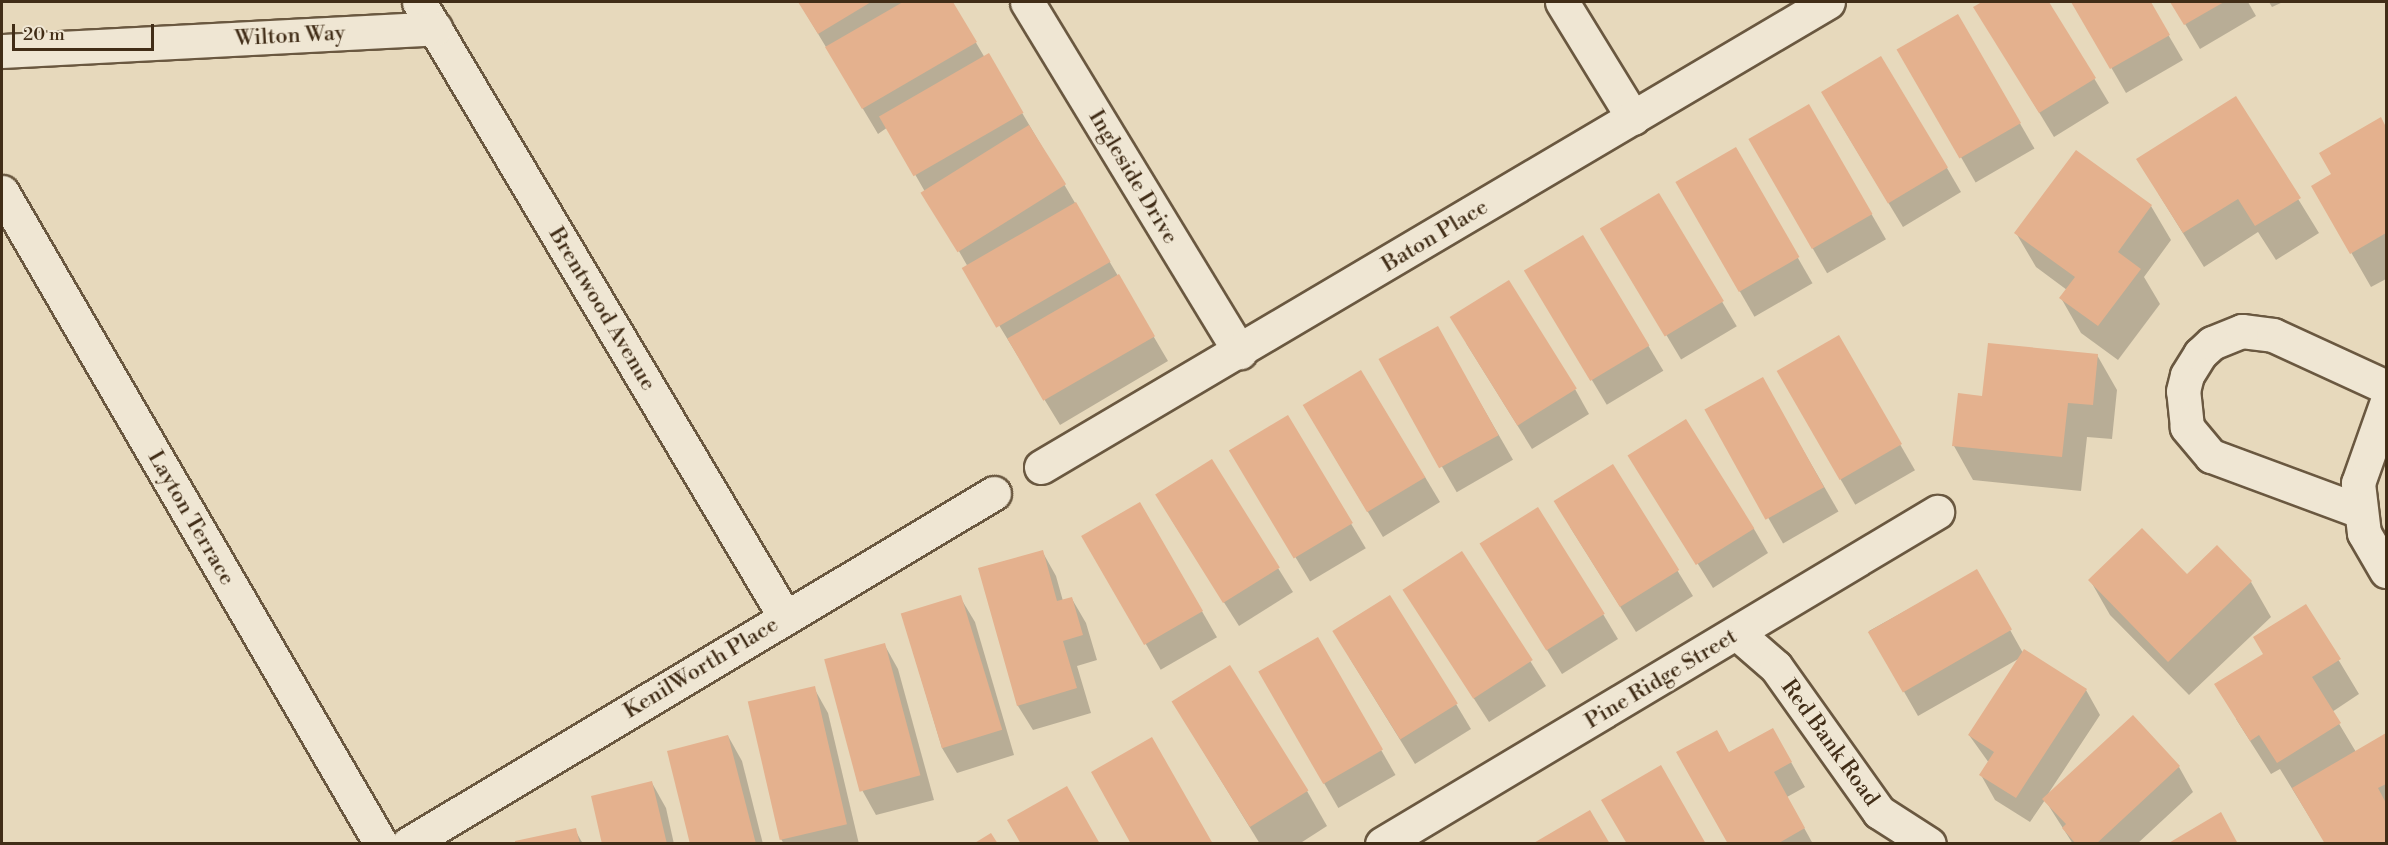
<!DOCTYPE html>
<html>
<head>
<meta charset="utf-8">
<style>
  body { margin:0 }
  #map { position:relative; width:2388px; height:845px; overflow:hidden; background:#e7d9bc; font-family:"Libre Bodoni",serif }
  div>[style] { position:absolute }
  .shadow>* { inset:0; background:#0003; transform-origin:0 0 }
  .building>* { inset:0; background:#e4b18e; transform-origin:0 0 }
  .roads { filter:drop-shadow(2px 0 #6a5840) drop-shadow(-2px 0 #6a5840) drop-shadow(0 2px #6a5840) drop-shadow(0 -2px #6a5840) }
  .street>* { height:33px; margin:-16.5px; padding:0 16.5px; transform-origin:16.5px; border-radius:16.5px; background:#efe6d3 }
  span { translate:-50% -50%; white-space:nowrap; text-align:center; line-height:1.15; -webkit-text-stroke:4.5px #efe6d3; paint-order:stroke }
  .street-label { font-size:22px; color:#412d17 }
  .frame { position:absolute; inset:0; border:3px solid #412d17; pointer-events:none }
  .scale { position:absolute; left:12px; top:24px; width:142px; height:27px; box-sizing:border-box; border:3px solid #412d17; border-top:0; padding-left:8px; font-size:18px; line-height:21px; white-space:nowrap; color:#412d17; -webkit-text-stroke:4px #efe6d3; paint-order:stroke }
</style>
</head>
<body>
<div id="map">
  <div class="shadow">
    <div style="clip-path:polygon(799px 2px,952px 2px,985px 58px,988px 55px,1168px 361px,1060px 425px,964px 268px,968px 267px,888px 127px,878px 134px)"></div>
    <div style="clip-path:polygon(1985px 2px,2048px 2px,2109px 103px,2054px 137px,1975px 7px)"></div>
    <div style="clip-path:polygon(2073px 2px,2149px 2px,2183px 60px,2126px 93px)"></div>
    <div style="clip-path:polygon(2172px 2px,2248px 2px,2256px 16px,2200px 49px)"></div>
    <div style="clip-path:polygon(2269px 2px,2283px 2px,2272px 7px)"></div>
    <div style="left:1958px;top:16px;width:153px;height:68px;rotate:60deg"></div>
    <div style="clip-path:polygon(2236px 98px,2319px 233px,2276px 260px,2258px 232px,2204px 267px,2158px 193px)"></div>
    <div style="left:1809px;top:106px;width:154px;height:68px;rotate:60deg"></div>
    <div style="clip-path:polygon(1837px 118px,1947px 168px,1961px 192px,1903px 227px)"></div>
    <div style="clip-path:polygon(2380px 119px,2386px 130px,2386px 279px,2371px 287px,2313px 186px,2333px 174px)"></div>
    <div style="left:1735px;top:149px;width:155px;height:67px;rotate:60deg"></div>
    <div style="left:1658px;top:195px;width:153px;height:65px;rotate:59deg"></div>
    <div style="clip-path:polygon(2151px 206px,2171px 240px,2144px 277px,2160px 304px,2118px 360px,2081px 333px,2061px 298px,2067px 290px,2036px 267px,2016px 233px)"></div>
    <div style="left:1583px;top:237px;width:156px;height:66px;rotate:59deg"></div>
    <div style="left:1437px;top:328px;width:152px;height:65px;rotate:60deg"></div>
    <div style="left:1838px;top:337px;width:154px;height:69px;rotate:60deg"></div>
    <div style="clip-path:polygon(1466px 343px,1575px 389px,1589px 414px,1532px 449px)"></div>
    <div style="clip-path:polygon(2097px 355px,2117px 390px,2112px 439px,2087px 437px,2081px 491px,1973px 480px,1954px 446px,1984px 398px)"></div>
    <div style="left:1762px;top:379px;width:153px;height:64px;rotate:60deg"></div>
    <div style="left:1287px;top:417px;width:153px;height:65px;rotate:59deg"></div>
    <div style="clip-path:polygon(1319px 431px,1425px 477px,1440px 502px,1383px 537px)"></div>
    <div style="clip-path:polygon(1630px 456px,1754px 529px,1768px 553px,1713px 588px)"></div>
    <div style="clip-path:polygon(1613px 466px,1693px 596px,1636px 632px,1570px 527px)"></div>
    <div style="left:1140px;top:504px;width:154px;height:65px;rotate:60deg"></div>
    <div style="clip-path:polygon(1171px 519px,1278px 568px,1293px 592px,1239px 626px)"></div>
    <div style="clip-path:polygon(2217px 547px,2251px 582px,2271px 617px,2189px 695px,2110px 615px,2090px 580px,2187px 576px)"></div>
    <div style="clip-path:polygon(1042px 551px,1056px 576px,1063px 601px,1072px 599px,1086px 623px,1097px 660px,1077px 666px,1091px 713px,1033px 730px,1018px 706px,980px 569px)"></div>
    <div style="clip-path:polygon(1462px 553px,1546px 686px,1489px 722px,1420px 615px)"></div>
    <div style="clip-path:polygon(1496px 569px,1603px 614px,1618px 639px,1562px 674px)"></div>
    <div style="clip-path:polygon(1977px 571px,2023px 653px,2086px 690px,2100px 715px,2048px 794px,2179px 767px,2193px 792px,2137px 844px,2073px 844px,2045px 800px,2030px 822px,1995px 800px,1981px 775px,1989px 763px,1969px 735px,2020px 658px,1918px 716px,1869px 631px)"></div>
    <div style="clip-path:polygon(960px 597px,975px 622px,1014px 755px,957px 773px,942px 748px,902px 614px)"></div>
    <div style="clip-path:polygon(2306px 606px,2359px 694px,2332px 712px,2356px 752px,2386px 736px,2386px 844px,2326px 844px,2280px 769px,2271px 774px,2236px 719px,2264px 655px)"></div>
    <div style="left:1317px;top:639px;width:157px;height:66px;rotate:60deg"></div>
    <div style="clip-path:polygon(884px 644px,898px 669px,934px 800px,876px 815px,862px 790px)"></div>
    <div style="clip-path:polygon(1349px 657px,1456px 704px,1471px 729px,1415px 764px)"></div>
    <div style="clip-path:polygon(814px 688px,828px 713px,859px 844px,784px 844px,781px 839px,750px 704px)"></div>
    <div style="clip-path:polygon(1173px 702px,1307px 791px,1327px 826px,1299px 844px,1260px 844px)"></div>
    <div style="clip-path:polygon(1773px 730px,1805px 787px,1787px 797px,1813px 844px,1729px 844px,1730px 754px)"></div>
    <div style="clip-path:polygon(728px 736px,742px 761px,763px 844px,692px 844px)"></div>
    <div style="clip-path:polygon(652px 783px,666px 808px,674px 844px,604px 844px)"></div>
    <div style="clip-path:polygon(575px 830px,583px 844px,517px 844px)"></div>
  </div>
  <div class="building">
    <div style="clip-path:polygon(798px 2px,871px 2px,818px 34px)"></div>
    <div style="clip-path:polygon(903px 2px,953px 2px,977px 42px,862px 109px,825px 47px)"></div>
    <div style="clip-path:polygon(1982px 2px,2049px 2px,2096px 78px,2039px 113px,1973px 7px)"></div>
    <div style="clip-path:polygon(2071px 2px,2151px 2px,2170px 35px,2110px 69px)"></div>
    <div style="clip-path:polygon(2170px 2px,2224px 2px,2184px 25px)"></div>
    <div style="left:1958px;top:14px;width:126px;height:71px;rotate:60deg"></div>
    <div style="left:989px;top:53px;width:69px;height:127px;rotate:60deg"></div>
    <div style="left:1881px;top:56px;width:130px;height:70px;rotate:59deg"></div>
    <div style="clip-path:polygon(2236px 96px,2301px 198px,2255px 226px,2238px 199px,2183px 233px,2136px 159px)"></div>
    <div style="left:1809px;top:104px;width:127px;height:70px;rotate:60deg"></div>
    <div style="clip-path:polygon(2381px 117px,2386px 127px,2386px 233px,2350px 254px,2311px 186px,2331px 174px,2319px 153px)"></div>
    <div style="left:1029px;top:125px;width:70px;height:128px;rotate:58deg"></div>
    <div style="left:1736px;top:147px;width:127px;height:70px;rotate:60deg"></div>
    <div style="clip-path:polygon(2076px 150px,2152px 205px,2118px 252px,2141px 269px,2098px 326px,2059px 298px,2075px 277px,2014px 233px)"></div>
    <div style="left:1659px;top:193px;width:126px;height:69px;rotate:59deg"></div>
    <div style="left:1076px;top:202px;width:69px;height:132px;rotate:60deg"></div>
    <div style="left:1583px;top:235px;width:129px;height:69px;rotate:59deg"></div>
    <div style="left:1119px;top:274px;width:72px;height:129px;rotate:60deg"></div>
    <div style="left:1509px;top:280px;width:128px;height:70px;rotate:58deg"></div>
    <div style="left:1438px;top:326px;width:125px;height:68px;rotate:61deg"></div>
    <div style="left:1839px;top:335px;width:126px;height:72px;rotate:60deg"></div>
    <div style="clip-path:polygon(1988px 343px,2098px 354px,2093px 405px,2068px 403px,2062px 457px,1952px 446px,1958px 393px,1982px 396px)"></div>
    <div style="left:1361px;top:370px;width:125px;height:68px;rotate:59deg"></div>
    <div style="left:1763px;top:377px;width:126px;height:67px;rotate:61deg"></div>
    <div style="left:1288px;top:415px;width:126px;height:69px;rotate:59deg"></div>
    <div style="left:1686px;top:419px;width:129px;height:69px;rotate:58deg"></div>
    <div style="left:1212px;top:459px;width:128px;height:67px;rotate:58deg"></div>
    <div style="left:1613px;top:464px;width:125px;height:70px;rotate:58deg"></div>
    <div style="left:1140px;top:502px;width:126px;height:68px;rotate:60deg"></div>
    <div style="left:1538px;top:507px;width:126px;height:69px;rotate:58deg"></div>
    <div style="clip-path:polygon(2142px 528px,2187px 574px,2217px 545px,2252px 581px,2168px 662px,2088px 580px)"></div>
    <div style="clip-path:polygon(1043px 550px,1057px 601px,1072px 597px,1083px 635px,1063px 641px,1077px 688px,1017px 706px,978px 568px)"></div>
    <div style="left:1462px;top:551px;width:130px;height:71px;rotate:57deg"></div>
    <div style="left:1977px;top:569px;width:70px;height:126px;rotate:60deg"></div>
    <div style="left:961px;top:595px;width:141px;height:63px;rotate:73deg"></div>
    <div style="left:1390px;top:595px;width:128px;height:68px;rotate:58deg"></div>
    <div style="clip-path:polygon(2306px 604px,2341px 659px,2312px 677px,2341px 723px,2277px 763px,2259px 735px,2250px 741px,2214px 684px,2263px 654px,2253px 637px)"></div>
    <div style="left:1318px;top:637px;width:130px;height:69px;rotate:60deg"></div>
    <div style="left:885px;top:643px;width:137px;height:63px;rotate:75deg"></div>
    <div style="clip-path:polygon(2024px 649px,2087px 689px,2016px 798px,1979px 775px,1994px 752px,1968px 735px)"></div>
    <div style="left:1230px;top:665px;width:148px;height:69px;rotate:58deg"></div>
    <div style="left:815px;top:686px;width:142px;height:69px;rotate:77deg"></div>
    <div style="clip-path:polygon(2133px 715px,2180px 766px,2096px 844px,2076px 844px,2062px 828px,2066px 824px,2042px 799px)"></div>
    <div style="clip-path:polygon(1773px 728px,1792px 762px,1774px 772px,1805px 828px,1777px 844px,1728px 844px,1676px 752px,1717px 730px,1729px 752px)"></div>
    <div style="clip-path:polygon(2386px 733px,2386px 784px,2378px 788px,2386px 803px,2386px 844px,2325px 844px,2292px 788px)"></div>
    <div style="clip-path:polygon(728px 735px,756px 844px,690px 844px,667px 751px)"></div>
    <div style="clip-path:polygon(1152px 737px,1213px 844px,1131px 844px,1091px 772px)"></div>
    <div style="clip-path:polygon(1661px 765px,1706px 844px,1627px 844px,1601px 800px)"></div>
    <div style="clip-path:polygon(652px 781px,667px 844px,602px 844px,591px 796px)"></div>
    <div style="clip-path:polygon(1067px 786px,1100px 844px,1021px 844px,1007px 820px)"></div>
    <div style="clip-path:polygon(1590px 810px,1610px 844px,1532px 844px)"></div>
    <div style="clip-path:polygon(2221px 812px,2238px 844px,2167px 844px)"></div>
    <div style="clip-path:polygon(576px 828px,580px 844px,515px 844px,515px 841px)"></div>
    <div style="clip-path:polygon(991px 833px,998px 844px,973px 844px)"></div>
  </div>
  <div class="roads">
    <div class="street">
      <div style="left:419px;top:2px;width:716px;rotate:59.24deg"></div>
      <div style="left:1027px;top:2px;width:410px;rotate:58.7deg"></div>
      <div style="left:1562px;top:2px;width:136px;rotate:58.5deg"></div>
      <div style="left:2px;top:51px;width:434px;rotate:-3deg"></div>
      <div style="left:2px;top:192px;width:754px;rotate:59.83deg"></div>
      <div style="left:2386px;top:404px;width:84px;rotate:109.5deg"></div>
      <div style="left:2358px;top:483px;width:50px;rotate:83.2deg"></div>
      <div style="left:2364px;top:533px;width:44px;rotate:59.9deg"></div>
      <div style="left:1041px;top:467px;width:914px;rotate:-30.58deg"></div>
      <div style="left:2360px;top:511px;width:159px;rotate:-159.7deg"></div>
      <div style="left:2211px;top:456px;width:38px;rotate:-130deg"></div>
      <div style="left:2187px;top:427px;width:36px;rotate:-96deg"></div>
      <div style="left:2183px;top:391px;width:16px;rotate:-76deg"></div>
      <div style="left:2187px;top:375px;width:25px;rotate:-58deg"></div>
      <div style="left:2200px;top:354px;width:16px;rotate:-43deg"></div>
      <div style="left:2212px;top:343px;width:32px;rotate:-22deg"></div>
      <div style="left:2242px;top:331px;width:31px;rotate:7deg"></div>
      <div style="left:2273px;top:335px;width:124px;rotate:24.7deg"></div>
      <div style="left:1738px;top:634px;width:50px;rotate:41deg"></div>
      <div style="left:1776px;top:667px;width:178px;rotate:54.6deg"></div>
      <div style="left:1879px;top:812px;width:59px;rotate:32.6deg"></div>
      <div style="left:408px;top:844px;width:683px;rotate:-30.92deg"></div>
      <div style="left:1382px;top:844px;width:647px;rotate:-30.89deg"></div>
    </div>
  </div>
  <div class="street-label">
    <span style="left:290px;top:36px;rotate:-3deg">Wilton Way</span>
    <span style="left:1133px;top:177px;rotate:59deg">Ingleside Drive</span>
    <span style="left:1435px;top:236px;rotate:-31deg">Baton Place</span>
    <span style="left:602px;top:309px;rotate:59deg">Brentwood Avenue</span>
    <span style="left:191px;top:518px;rotate:60deg">Layton Terrace</span>
    <span style="left:701px;top:668px;rotate:-31deg">KenilWorth Place</span>
    <span style="left:1661px;top:679px;rotate:-31deg">Pine Ridge Street</span>
    <span style="left:1830px;top:743px;rotate:54deg">Red Bank Road</span>
  </div>
  <div class="frame"></div>
  <div class="scale">20 m</div>
</div>
</body>
</html>
